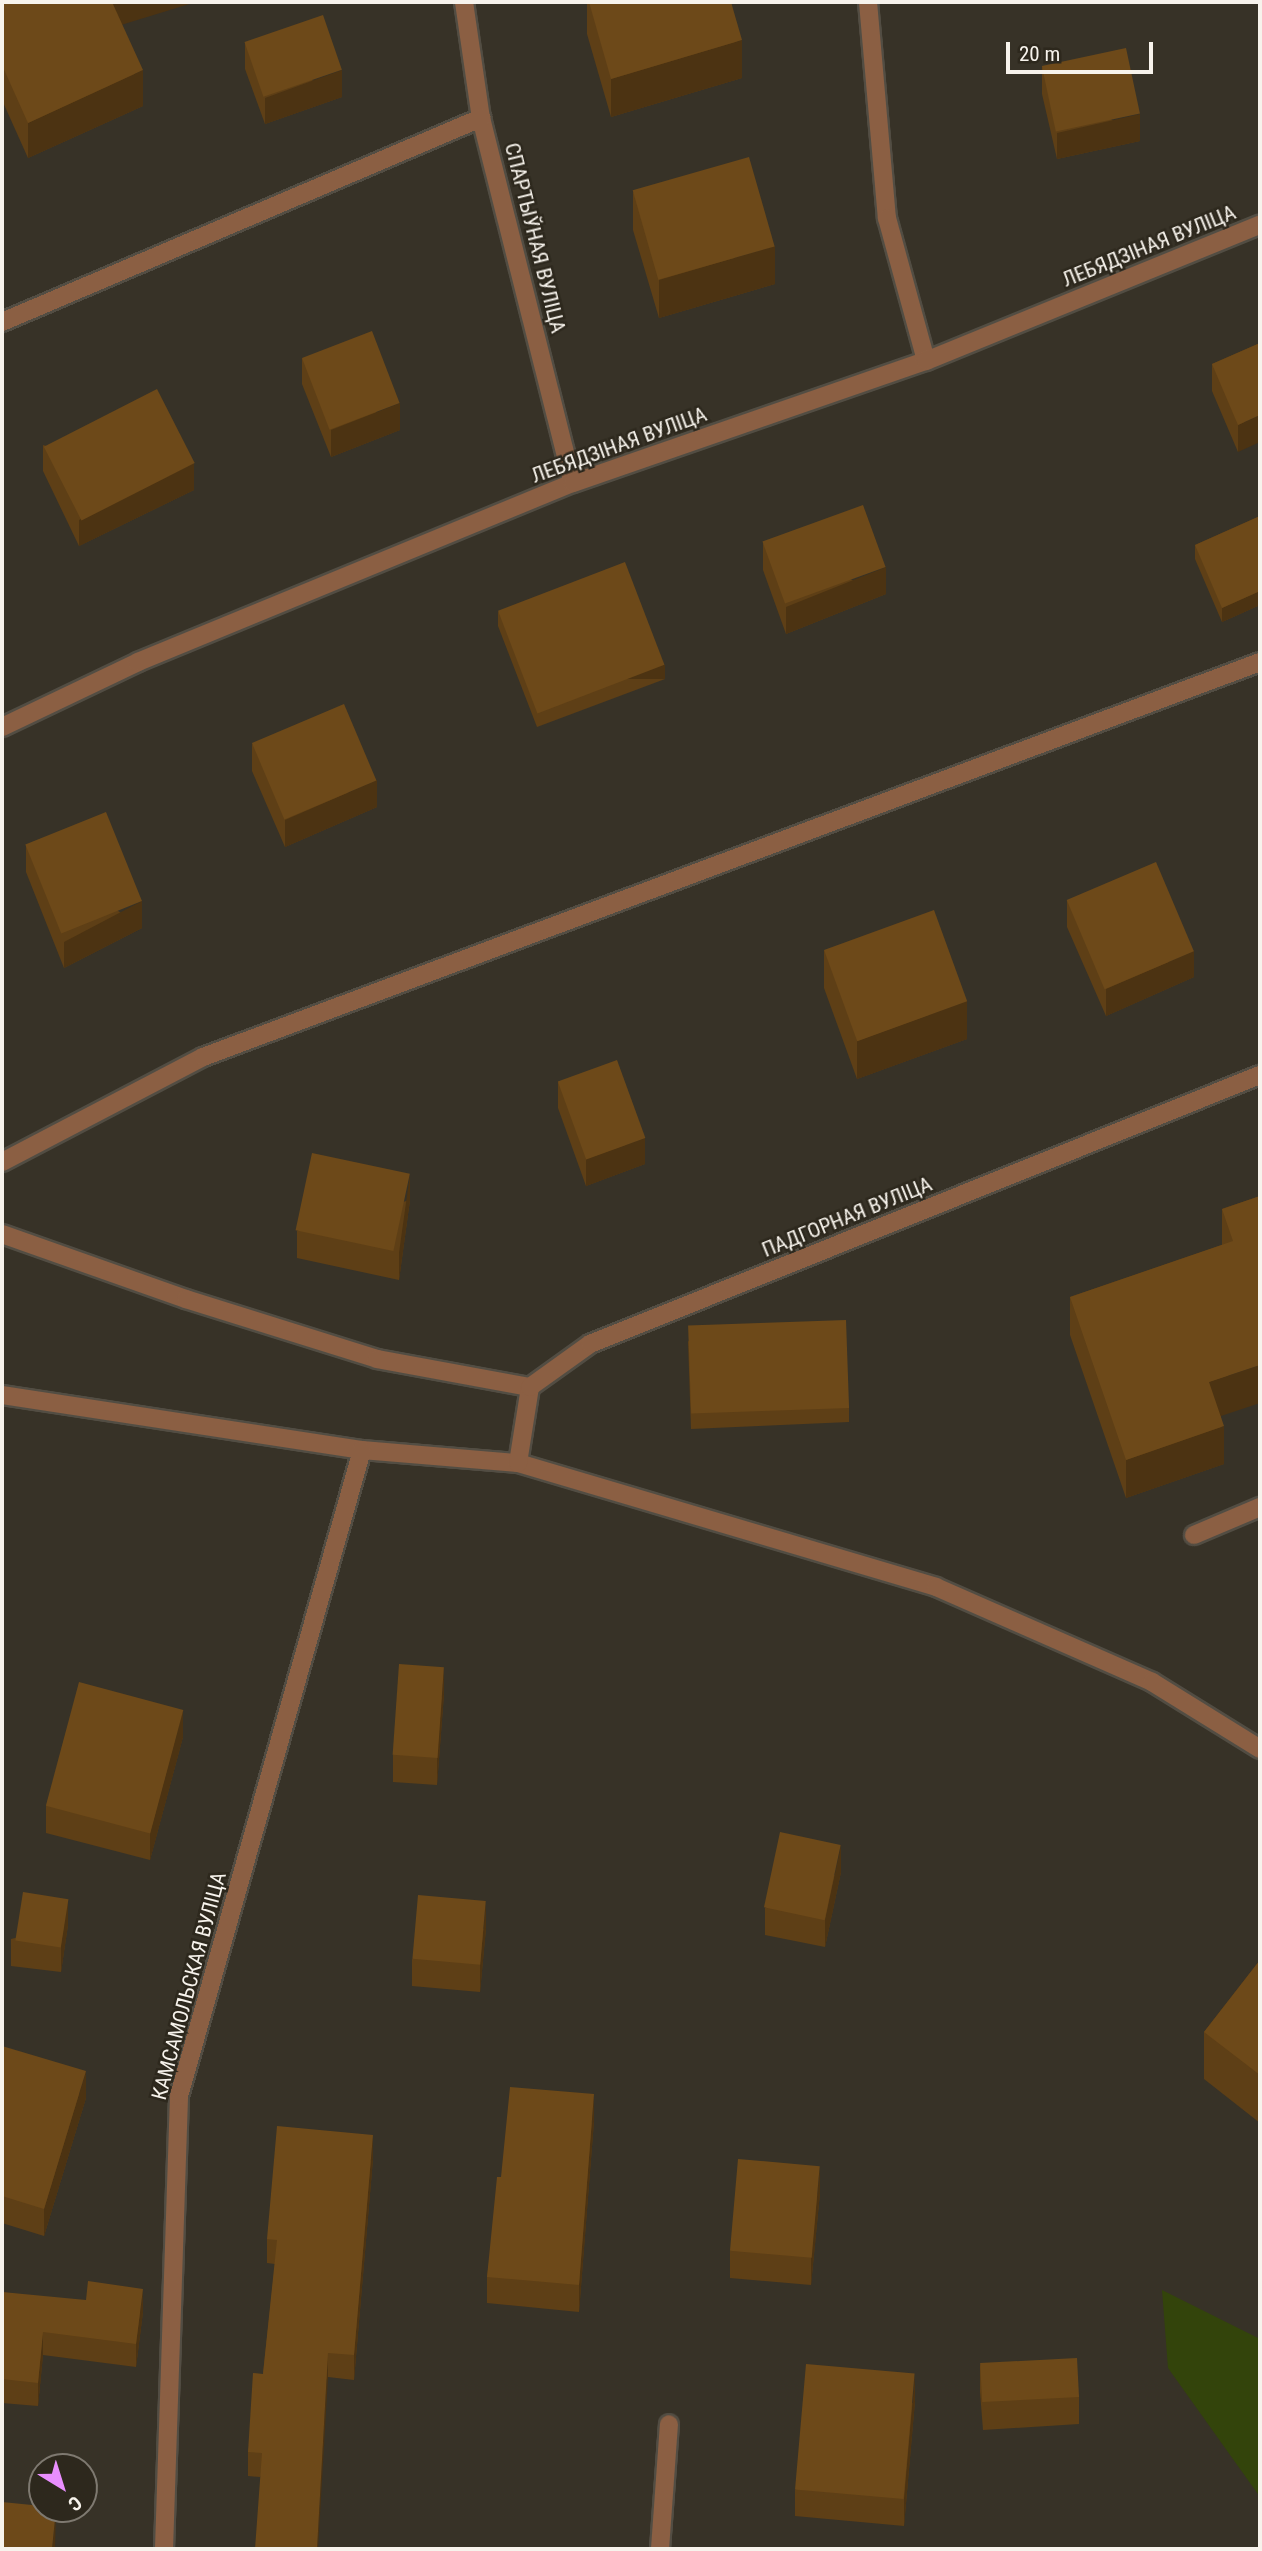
<!DOCTYPE html>
<html>
<head>
<meta charset="utf-8">
<style>
  body { margin:0 }
  #map { position:relative; width:1262px; height:2551px; overflow:hidden; background:#373227; font-family:"Roboto Condensed",sans-serif }
  div>[style] { position:absolute }
  .green>* { inset:0; background:#33440b }
  .roads { filter:drop-shadow(2px 0 #524d43) drop-shadow(-2px 0 #524d43) drop-shadow(0 2px #524d43) drop-shadow(0 -2px #524d43) }
  .minor>* { height:18px; margin:-9px; padding:0 9px; transform-origin:9px; border-radius:9px; background:#8b5f43 }
  .wall>* { inset:0; background:#5e3f16 }
  .shaded-wall>* { inset:0; background:#4c3312; transform-origin:0 0 }
  .building>* { inset:0; background:#6d4919; transform-origin:0 0 }
  span { translate:-50% -50%; white-space:nowrap; text-align:center; line-height:1.15; -webkit-text-stroke:5px #2d281d; paint-order:stroke }
  .street-label { font-size:21px; color:#f7f3ec }
  .frame { position:absolute; inset:0; border:4px solid #f7f3ec; pointer-events:none }
  .north { position:absolute; left:28px; top:2453px; width:70px; height:70px; box-sizing:border-box; background:#2d281d; border:2px solid #7e7970; border-radius:50%; rotate:142deg; font-size:19px; font-weight:700; line-height:28px; text-align:center; color:#f7f3ec }
  .north::after { content:''; display:block; margin:auto; width:24px; height:32px; background:#e98efe; clip-path:polygon(50% 0,100% 100%,50% 72%,0 100%) }
  .scale { position:absolute; left:1006px; top:42px; width:147px; height:32px; box-sizing:border-box; border:4px solid #f7f3ec; border-top:0; padding-left:9px; font-size:21px; line-height:24px; white-space:nowrap; color:#f7f3ec; -webkit-text-stroke:5px #2d281d; paint-order:stroke }
</style>
</head>
<body>
<div id="map">
  <div class="green">
    <div style="clip-path:polygon(1162px 2290px,1260px 2339px,1260px 2497px,1168px 2368px)"></div>
  </div>
  <div class="roads">
    <div class="minor">
      <div style="left:464px;top:2px;width:117px;rotate:81.7deg"></div>
      <div style="left:481px;top:118px;width:376px;rotate:75.9deg"></div>
      <div style="left:868px;top:2px;width:217px;rotate:85deg"></div>
      <div style="left:887px;top:218px;width:148px;rotate:74.7deg"></div>
      <div style="left:2px;top:322px;width:521px;rotate:-23.07deg"></div>
      <div style="left:2px;top:727px;width:151px;rotate:-25.5deg"></div>
      <div style="left:138px;top:662px;width:470px;rotate:-22.4deg"></div>
      <div style="left:573px;top:483px;width:373px;rotate:-19.1deg"></div>
      <div style="left:926px;top:361px;width:361px;rotate:-22.2deg"></div>
      <div style="left:2px;top:1162px;width:227px;rotate:-27.6deg"></div>
      <div style="left:203px;top:1057px;width:1128px;rotate:-20.49deg"></div>
      <div style="left:2px;top:1234px;width:195px;rotate:19.5deg"></div>
      <div style="left:186px;top:1299px;width:200px;rotate:17.4deg"></div>
      <div style="left:377px;top:1359px;width:156px;rotate:10.4deg"></div>
      <div style="left:2px;top:1395px;width:364px;rotate:8.7deg"></div>
      <div style="left:362px;top:1450px;width:157px;rotate:4.8deg"></div>
      <div style="left:518px;top:1463px;width:436px;rotate:16.5deg"></div>
      <div style="left:936px;top:1587px;width:236px;rotate:23.7deg"></div>
      <div style="left:1152px;top:1682px;width:127px;rotate:31.8deg"></div>
      <div style="left:518px;top:1463px;width:77px;rotate:-81deg"></div>
      <div style="left:530px;top:1387px;width:74px;rotate:-35.6deg"></div>
      <div style="left:590px;top:1344px;width:722px;rotate:-21.88deg"></div>
      <div style="left:1194px;top:1535px;width:72px;rotate:-23deg"></div>
      <div style="left:164px;top:2549px;width:453px;rotate:-88.1deg"></div>
      <div style="left:179px;top:2096px;width:671px;rotate:-74.18deg"></div>
      <div style="left:660px;top:2549px;width:125px;rotate:-85.9deg"></div>
    </div>
  </div>
  <div class="wall">
    <div style="clip-path:polygon(2px 2px,122px 25px,143px 106px,28px 158px,2px 100px)"></div>
    <div style="clip-path:polygon(587px 2px,731px 2px,742px 78px,611px 117px,587px 34px)"></div>
    <div style="clip-path:polygon(245px 42px,342px 97px,265px 124px,245px 69px)"></div>
    <div style="clip-path:polygon(1042px 67px,1140px 141px,1057px 159px,1042px 94px)"></div>
    <div style="clip-path:polygon(633px 192px,775px 284px,659px 318px,633px 230px)"></div>
    <div style="clip-path:polygon(1260px 343px,1238px 452px,1212px 391px,1212px 364px)"></div>
    <div style="clip-path:polygon(302px 358px,400px 430px,331px 457px,302px 384px)"></div>
    <div style="clip-path:polygon(43px 445px,194px 490px,79px 546px,43px 471px)"></div>
    <div style="clip-path:polygon(1260px 516px,1260px 605px,1222px 622px,1195px 559px,1195px 545px)"></div>
    <div style="clip-path:polygon(763px 543px,886px 594px,786px 634px,763px 570px)"></div>
    <div style="clip-path:polygon(498px 612px,665px 679px,537px 727px,498px 626px)"></div>
    <div style="clip-path:polygon(252px 744px,377px 807px,285px 847px,252px 771px)"></div>
    <div style="clip-path:polygon(26px 845px,142px 928px,64px 968px,26px 872px)"></div>
    <div style="clip-path:polygon(1067px 900px,1194px 977px,1106px 1016px,1067px 927px)"></div>
    <div style="clip-path:polygon(824px 950px,967px 1039px,857px 1079px,824px 988px)"></div>
    <div style="clip-path:polygon(558px 1082px,645px 1164px,586px 1186px,558px 1108px)"></div>
    <div style="clip-path:polygon(1260px 1196px,1221px 1416px,1224px 1464px,1126px 1498px,1070px 1335px,1070px 1297px,1222px 1245px,1222px 1209px)"></div>
    <div style="clip-path:polygon(410px 1200px,399px 1280px,297px 1258px,297px 1231px)"></div>
    <div style="clip-path:polygon(688px 1341px,849px 1408px,849px 1422px,691px 1429px)"></div>
    <div style="clip-path:polygon(444px 1694px,437px 1785px,393px 1782px,393px 1755px)"></div>
    <div style="clip-path:polygon(183px 1737px,150px 1860px,46px 1833px,46px 1806px)"></div>
    <div style="clip-path:polygon(841px 1872px,825px 1947px,765px 1935px,765px 1908px)"></div>
    <div style="clip-path:polygon(68px 1925px,61px 1972px,11px 1966px,11px 1939px)"></div>
    <div style="clip-path:polygon(486px 1928px,480px 1992px,412px 1986px,412px 1959px)"></div>
    <div style="clip-path:polygon(1260px 1960px,1260px 2123px,1204px 2079px,1204px 2032px)"></div>
    <div style="clip-path:polygon(2px 2046px,86px 2098px,44px 2236px,2px 2223px)"></div>
    <div style="clip-path:polygon(594px 2121px,579px 2312px,487px 2303px,487px 2277px,501px 2177px)"></div>
    <div style="clip-path:polygon(373px 2159px,354px 2380px,328px 2377px,260px 2477px,248px 2476px,248px 2452px,263px 2374px,275px 2264px,267px 2263px,267px 2239px)"></div>
    <div style="clip-path:polygon(820px 2193px,811px 2285px,730px 2278px,730px 2251px)"></div>
    <div style="clip-path:polygon(2px 2292px,143px 2312px,136px 2367px,43px 2355px,38px 2406px,2px 2403px)"></div>
    <div style="clip-path:polygon(980px 2365px,1079px 2397px,1079px 2424px,983px 2430px,980px 2392px)"></div>
    <div style="clip-path:polygon(915px 2401px,904px 2526px,795px 2516px,795px 2490px)"></div>
  </div>
  <div class="shaded-wall">
    <div style="clip-path:polygon(108px 2px,196px 2px,108px 29px)"></div>
    <div style="clip-path:polygon(742px 40px,742px 78px,611px 117px,611px 79px)"></div>
    <div style="clip-path:polygon(143px 70px,143px 106px,28px 158px,28px 123px)"></div>
    <div style="clip-path:polygon(342px 70px,342px 97px,265px 124px,265px 98px)"></div>
    <div style="clip-path:polygon(1140px 114px,1140px 141px,1057px 159px,1057px 133px)"></div>
    <div style="clip-path:polygon(775px 246px,775px 284px,659px 318px,659px 280px)"></div>
    <div style="clip-path:polygon(400px 403px,400px 430px,331px 457px,331px 430px)"></div>
    <div style="clip-path:polygon(1260px 415px,1260px 442px,1238px 452px,1238px 425px)"></div>
    <div style="clip-path:polygon(194px 463px,194px 490px,79px 546px,79px 520px)"></div>
    <div style="clip-path:polygon(886px 567px,886px 594px,786px 634px,786px 607px)"></div>
    <div style="clip-path:polygon(1260px 591px,1260px 605px,1222px 622px,1222px 608px)"></div>
    <div style="left:665px;top:665px;width:14px;height:137px;rotate:90deg"></div>
    <div style="clip-path:polygon(377px 780px,377px 807px,285px 847px,285px 820px)"></div>
    <div style="clip-path:polygon(142px 901px,142px 928px,64px 968px,64px 942px)"></div>
    <div style="clip-path:polygon(1194px 951px,1194px 977px,1106px 1016px,1106px 989px)"></div>
    <div style="clip-path:polygon(967px 1001px,967px 1039px,857px 1079px,857px 1041px)"></div>
    <div style="clip-path:polygon(645px 1138px,645px 1164px,586px 1186px,586px 1159px)"></div>
    <div style="clip-path:polygon(410px 1174px,410px 1200px,399px 1280px,399px 1253px)"></div>
    <div style="clip-path:polygon(1260px 1365px,1260px 1403px,1209px 1420px,1209px 1382px)"></div>
    <div style="clip-path:polygon(1224px 1426px,1224px 1464px,1126px 1498px,1126px 1460px)"></div>
    <div style="clip-path:polygon(444px 1667px,444px 1694px,437px 1785px,437px 1758px)"></div>
    <div style="clip-path:polygon(183px 1710px,183px 1737px,150px 1860px,150px 1833px)"></div>
    <div style="clip-path:polygon(841px 1845px,841px 1872px,825px 1947px,825px 1920px)"></div>
    <div style="clip-path:polygon(68px 1899px,68px 1925px,61px 1972px,61px 1945px)"></div>
    <div style="clip-path:polygon(486px 1901px,486px 1928px,480px 1992px,480px 1965px)"></div>
    <div style="clip-path:polygon(86px 2071px,86px 2098px,44px 2236px,44px 2209px)"></div>
    <div style="clip-path:polygon(594px 2094px,594px 2121px,579px 2312px,579px 2285px)"></div>
    <div style="clip-path:polygon(373px 2135px,373px 2159px,354px 2380px,354px 2355px)"></div>
    <div style="clip-path:polygon(820px 2166px,820px 2193px,811px 2285px,811px 2258px)"></div>
    <div style="clip-path:polygon(143px 2289px,143px 2312px,136px 2367px,136px 2344px)"></div>
    <div style="clip-path:polygon(43px 2332px,43px 2355px,38px 2406px,38px 2383px)"></div>
    <div style="clip-path:polygon(328px 2353px,328px 2377px,318px 2549px,317px 2549px)"></div>
    <div style="clip-path:polygon(915px 2374px,915px 2401px,904px 2526px,904px 2499px)"></div>
    <div style="clip-path:polygon(56px 2509px,55px 2549px,52px 2549px)"></div>
  </div>
  <div class="building">
    <div style="clip-path:polygon(2px 2px,112px 2px,143px 70px,28px 123px,2px 65px)"></div>
    <div style="clip-path:polygon(589px 2px,731px 2px,742px 40px,611px 79px)"></div>
    <div style="left:323px;top:15px;width:58px;height:83px;rotate:71deg"></div>
    <div style="left:1126px;top:48px;width:67px;height:86px;rotate:78deg"></div>
    <div style="left:749px;top:157px;width:93px;height:121px;rotate:74deg"></div>
    <div style="left:372px;top:331px;width:77px;height:75px;rotate:69deg"></div>
    <div style="clip-path:polygon(1260px 343px,1260px 415px,1238px 425px,1212px 364px)"></div>
    <div style="left:157px;top:389px;width:83px;height:127px;rotate:63deg"></div>
    <div style="left:863px;top:505px;width:66px;height:107px;rotate:70deg"></div>
    <div style="clip-path:polygon(1260px 516px,1260px 591px,1222px 608px,1195px 545px)"></div>
    <div style="left:625px;top:562px;width:110px;height:136px;rotate:69deg"></div>
    <div style="left:344px;top:704px;width:83px;height:100px;rotate:67deg"></div>
    <div style="left:106px;top:812px;width:96px;height:87px;rotate:68deg"></div>
    <div style="left:1156px;top:862px;width:97px;height:97px;rotate:67deg"></div>
    <div style="left:934px;top:910px;width:97px;height:117px;rotate:70deg"></div>
    <div style="left:617px;top:1060px;width:83px;height:63px;rotate:70deg"></div>
    <div style="left:312px;top:1153px;width:100px;height:79px;rotate:12deg"></div>
    <div style="clip-path:polygon(1260px 1196px,1260px 1365px,1209px 1382px,1224px 1426px,1126px 1460px,1070px 1297px,1233px 1241px,1222px 1209px)"></div>
    <div style="left:846px;top:1320px;width:88px;height:158px;rotate:88deg"></div>
    <div style="left:399px;top:1664px;width:45px;height:91px;rotate:4deg"></div>
    <div style="left:79px;top:1682px;width:108px;height:128px;rotate:15deg"></div>
    <div style="left:780px;top:1832px;width:62px;height:77px;rotate:12deg"></div>
    <div style="left:23px;top:1892px;width:46px;height:49px;rotate:9deg"></div>
    <div style="left:418px;top:1895px;width:68px;height:64px;rotate:5deg"></div>
    <div style="clip-path:polygon(1260px 1960px,1260px 2075px,1204px 2032px)"></div>
    <div style="clip-path:polygon(2px 2046px,86px 2071px,44px 2209px,2px 2196px)"></div>
    <div style="clip-path:polygon(510px 2087px,594px 2094px,579px 2285px,487px 2277px,497px 2177px,501px 2177px)"></div>
    <div style="clip-path:polygon(277px 2126px,373px 2135px,354px 2355px,328px 2353px,317px 2549px,255px 2549px,262px 2453px,248px 2452px,253px 2373px,263px 2374px,277px 2240px,267px 2239px)"></div>
    <div style="left:738px;top:2159px;width:82px;height:92px;rotate:5deg"></div>
    <div style="clip-path:polygon(88px 2281px,143px 2289px,136px 2344px,43px 2332px,38px 2383px,2px 2379px,2px 2292px,86px 2300px)"></div>
    <div style="left:1077px;top:2358px;width:39px;height:97px;rotate:87deg"></div>
    <div style="left:806px;top:2364px;width:109px;height:126px;rotate:5deg"></div>
    <div style="clip-path:polygon(2px 2502px,42px 2506px,42px 2509px,56px 2509px,52px 2549px,2px 2549px)"></div>
  </div>
  <div class="street-label">
    <span style="left:535px;top:238px;rotate:76deg">СПАРТЫЎНАЯ ВУЛІЦА</span>
    <span style="left:1149px;top:246px;rotate:-22deg">ЛЕБЯДЗІНАЯ ВУЛІЦА</span>
    <span style="left:619px;top:445px;rotate:-20deg">ЛЕБЯДЗІНАЯ ВУЛІЦА</span>
    <span style="left:847px;top:1217px;rotate:-22deg">ПАДГОРНАЯ ВУЛІЦА</span>
    <span style="left:189px;top:1986px;rotate:-75deg">КАМСАМОЛЬСКАЯ ВУЛІЦА</span>
  </div>
  <div class="frame"></div>
  <div class="north">С</div>
  <div class="scale">20 m</div>
</div>
</body>
</html>
